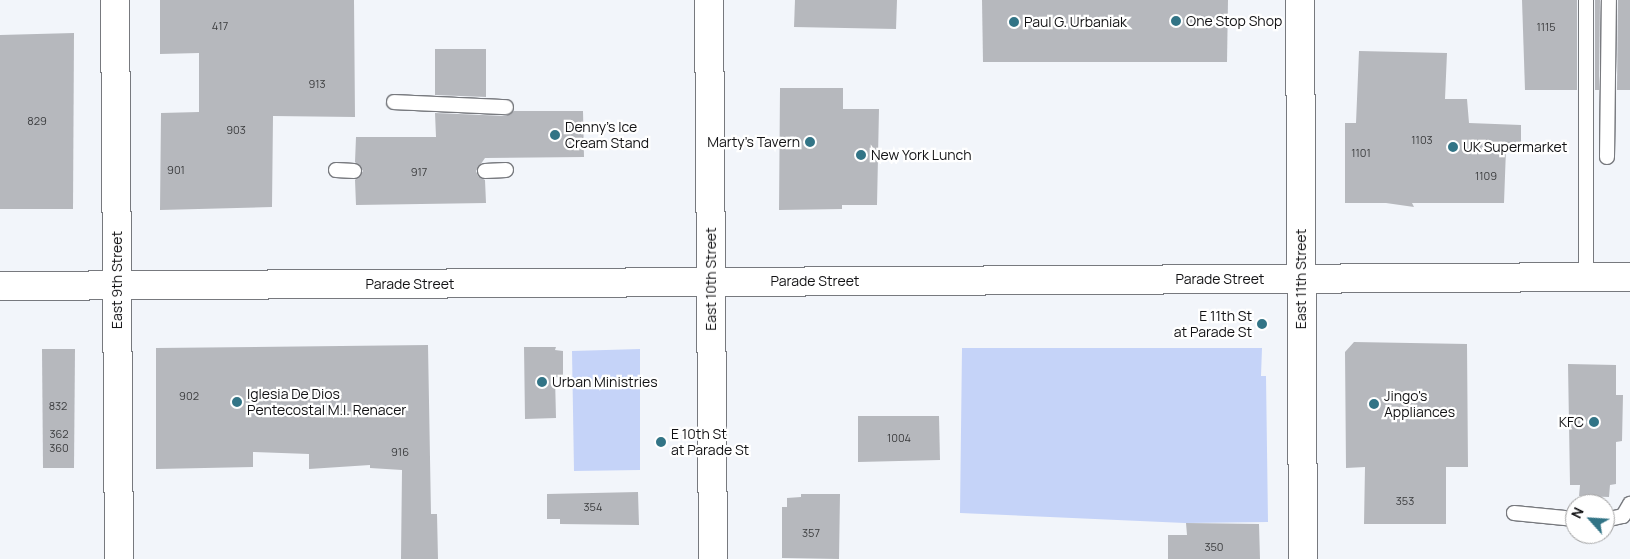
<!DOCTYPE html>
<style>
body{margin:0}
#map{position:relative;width:1630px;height:559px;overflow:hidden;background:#f2f5fa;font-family:Manrope,sans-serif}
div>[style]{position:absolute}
.green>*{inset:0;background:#c5d3f8}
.building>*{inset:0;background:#b6b8bd}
.roads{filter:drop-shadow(1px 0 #77797e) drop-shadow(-1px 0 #77797e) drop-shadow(0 1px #77797e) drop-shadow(0 -1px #77797e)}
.service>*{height:14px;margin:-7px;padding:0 7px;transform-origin:7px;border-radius:7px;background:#fff}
.minor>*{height:28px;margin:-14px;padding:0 14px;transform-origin:14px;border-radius:14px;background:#fff}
.tertiary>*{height:28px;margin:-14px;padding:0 14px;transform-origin:14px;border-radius:14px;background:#fff}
.secondary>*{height:28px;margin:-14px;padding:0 14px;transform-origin:14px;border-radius:14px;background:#fff}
.dots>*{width:14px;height:14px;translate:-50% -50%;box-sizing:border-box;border:2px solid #fff;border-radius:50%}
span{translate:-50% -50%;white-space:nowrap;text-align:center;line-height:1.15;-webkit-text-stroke:4.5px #fff;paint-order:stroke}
.number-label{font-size:11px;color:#3b3c3e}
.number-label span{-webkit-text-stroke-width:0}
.poi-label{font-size:14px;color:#121214}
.left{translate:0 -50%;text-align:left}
.right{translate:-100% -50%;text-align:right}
.street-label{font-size:14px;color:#121214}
.north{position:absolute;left:1565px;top:494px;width:50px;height:50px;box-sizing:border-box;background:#fff;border:1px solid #a0a0a1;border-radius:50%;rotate:296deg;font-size:14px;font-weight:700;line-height:20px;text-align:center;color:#121214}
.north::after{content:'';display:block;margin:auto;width:18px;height:22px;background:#327486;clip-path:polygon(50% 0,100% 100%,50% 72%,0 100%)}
</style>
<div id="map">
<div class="green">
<i style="clip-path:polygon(962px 348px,1262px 348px,1261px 376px,1266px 376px,1268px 522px,1185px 523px,960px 513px)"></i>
<i style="clip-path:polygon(640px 349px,640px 470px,574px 471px,572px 351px)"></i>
</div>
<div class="building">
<i style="clip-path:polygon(160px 0,354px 0,355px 117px,273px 116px,272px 207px,160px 210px,161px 113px,199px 112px,199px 53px,160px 54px)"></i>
<i style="clip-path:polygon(795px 0,897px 0,896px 29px,794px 27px)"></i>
<i style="clip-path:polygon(982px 0,1228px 0,1227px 62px,983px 62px)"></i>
<i style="clip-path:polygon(1522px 0,1577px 0,1577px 90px,1525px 90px)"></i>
<i style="clip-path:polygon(1595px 0,1600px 0,1599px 90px,1595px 90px)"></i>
<i style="clip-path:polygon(1618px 0,1630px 0,1630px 90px,1617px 90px)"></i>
<i style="clip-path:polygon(74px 33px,73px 209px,0 209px,0 35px)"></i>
<i style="clip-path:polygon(435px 49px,486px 49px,486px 97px,435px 95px)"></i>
<i style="clip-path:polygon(1359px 51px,1447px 53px,1445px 99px,1467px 99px,1469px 123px,1521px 125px,1521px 150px,1506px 149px,1504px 203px,1412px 203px,1414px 207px,1386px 203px,1345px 203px,1345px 123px,1356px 123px)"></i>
<i style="clip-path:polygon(780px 88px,843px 88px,843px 109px,879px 109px,877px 205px,842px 205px,842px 209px,779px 210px)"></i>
<i style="clip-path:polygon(514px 111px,583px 111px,584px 157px,485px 158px,476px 171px,478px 176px,485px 180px,486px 203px,356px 205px,355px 180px,363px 171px,355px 162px,356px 137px,436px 137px,435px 113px,506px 116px)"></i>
<i style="clip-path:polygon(1354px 342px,1467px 344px,1468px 467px,1446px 467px,1446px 524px,1364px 524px,1365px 467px,1346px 468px,1345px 352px)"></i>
<i style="clip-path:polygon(428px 345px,431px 514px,437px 514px,438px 559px,401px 559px,402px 470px,370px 468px,370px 465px,309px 469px,309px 454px,253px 452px,253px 467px,156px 469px,156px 348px)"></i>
<i style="clip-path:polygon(524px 347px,556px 347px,555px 350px,563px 351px,563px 378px,555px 377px,556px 418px,525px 419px)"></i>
<i style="clip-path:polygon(42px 349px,75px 349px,74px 468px,43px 468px)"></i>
<i style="clip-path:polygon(1568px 364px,1616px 365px,1616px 395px,1623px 395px,1622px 441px,1616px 442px,1616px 484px,1610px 485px,1609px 497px,1579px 496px,1580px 485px,1570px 485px)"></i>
<i style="clip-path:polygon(858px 416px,939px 416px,940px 460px,858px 462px)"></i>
<i style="clip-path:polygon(638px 492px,639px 525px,560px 524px,560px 519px,547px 519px,547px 494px)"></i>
<i style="clip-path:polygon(801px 494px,840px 494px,839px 559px,782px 558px,782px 507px,787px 507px,787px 498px,801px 497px)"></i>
<i style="clip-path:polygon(1186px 523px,1259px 524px,1260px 559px,1168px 559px,1168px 535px,1187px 535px)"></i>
</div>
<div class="roads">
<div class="service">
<i style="left:1586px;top:0;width:278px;rotate:90deg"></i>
<i style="left:394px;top:102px;width:112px;rotate:2.6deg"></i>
<i style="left:1607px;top:157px;width:157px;rotate:-89.3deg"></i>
<i style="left:336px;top:170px;width:18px;rotate:3deg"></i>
<i style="left:485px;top:171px;width:21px;rotate:-3deg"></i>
<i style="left:1514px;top:513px;width:61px;rotate:5.6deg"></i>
<i style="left:1605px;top:520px;width:18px;rotate:-13deg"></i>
<i style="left:1623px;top:516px;width:14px;rotate:-60deg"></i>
</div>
<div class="minor">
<i style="left:115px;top:0;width:559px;rotate:89.59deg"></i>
<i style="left:1300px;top:0;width:559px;rotate:89.69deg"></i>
</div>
<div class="tertiary">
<i style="left:709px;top:0;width:559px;rotate:89.59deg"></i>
</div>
<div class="secondary">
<i style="left:0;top:286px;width:1630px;rotate:-0.32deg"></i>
</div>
</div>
<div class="dots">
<i style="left:1176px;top:21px;background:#327486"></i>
<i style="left:1014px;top:22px;background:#327486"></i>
<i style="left:555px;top:135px;background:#327486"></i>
<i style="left:810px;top:142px;background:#327486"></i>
<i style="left:1453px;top:147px;background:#327486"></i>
<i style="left:861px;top:155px;background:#327486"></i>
<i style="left:1262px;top:324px;background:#327486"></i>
<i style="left:542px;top:382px;background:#327486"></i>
<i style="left:237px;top:402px;background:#327486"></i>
<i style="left:1374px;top:404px;background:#327486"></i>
<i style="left:1594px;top:422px;background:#327486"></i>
<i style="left:661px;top:442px;background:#327486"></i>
</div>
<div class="number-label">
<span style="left:220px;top:26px">417</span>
<span style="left:1546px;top:27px">1115</span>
<span style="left:317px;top:84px">913</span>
<span style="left:37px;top:121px">829</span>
<span style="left:236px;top:130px">903</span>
<span style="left:1422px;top:140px">1103</span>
<span style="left:1361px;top:153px">1101</span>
<span style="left:176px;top:170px">901</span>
<span style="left:419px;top:172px">917</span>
<span style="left:1486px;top:176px">1109</span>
<span style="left:189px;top:396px">902</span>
<span style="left:58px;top:406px">832</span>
<span style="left:59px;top:434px">362</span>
<span style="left:899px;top:438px">1004</span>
<span style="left:59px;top:448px">360</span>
<span style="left:400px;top:452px">916</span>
<span style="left:1405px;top:501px">353</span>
<span style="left:593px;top:507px">354</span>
<span style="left:811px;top:533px">357</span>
<span style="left:1214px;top:547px">350</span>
</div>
<div class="poi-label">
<span class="left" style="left:1186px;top:21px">One Stop Shop</span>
<span class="left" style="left:1024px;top:22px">Paul G. Urbaniak</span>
<span class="left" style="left:565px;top:135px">Denny's Ice<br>Cream Stand</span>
<span class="right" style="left:800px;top:142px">Marty's Tavern</span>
<span class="left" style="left:1463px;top:147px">UK Supermarket</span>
<span class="left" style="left:871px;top:155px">New York Lunch</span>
<span class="right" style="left:1252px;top:324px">E 11th St<br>at Parade St</span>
<span class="left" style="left:552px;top:382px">Urban Ministries</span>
<span class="left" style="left:247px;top:402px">Iglesia De Dios<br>Pentecostal M.I. Renacer</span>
<span class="left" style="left:1384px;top:404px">Jingo's<br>Appliances</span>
<span class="right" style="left:1584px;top:422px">KFC</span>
<span class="left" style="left:671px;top:442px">E 10th St<br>at Parade St</span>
</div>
<div class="street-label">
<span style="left:711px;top:279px;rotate:-90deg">East 10th Street</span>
<span style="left:1220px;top:279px">Parade Street</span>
<span style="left:1301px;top:279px;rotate:-90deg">East 11th Street</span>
<span style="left:117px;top:280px;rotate:-90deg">East 9th Street</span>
<span style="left:815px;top:281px">Parade Street</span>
<span style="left:410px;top:284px">Parade Street</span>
</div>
<div class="north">N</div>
</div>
